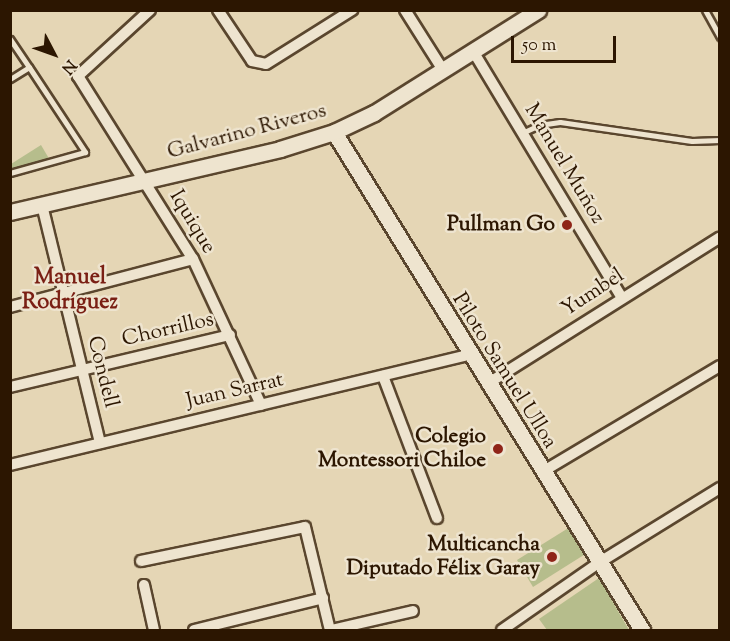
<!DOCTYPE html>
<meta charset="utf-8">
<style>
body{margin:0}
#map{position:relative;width:730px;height:641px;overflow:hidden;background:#e5d6b5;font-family:"Sorts Mill Goudy",serif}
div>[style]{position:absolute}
.green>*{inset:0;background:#b6bd8c}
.roads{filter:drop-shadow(2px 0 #5a462e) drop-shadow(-2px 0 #5a462e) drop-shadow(0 2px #5a462e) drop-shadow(0 -2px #5a462e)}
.lane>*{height:5px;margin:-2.5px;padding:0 2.5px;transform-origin:2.5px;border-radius:2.5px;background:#eee4cf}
.street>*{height:10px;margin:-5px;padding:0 5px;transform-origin:5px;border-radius:5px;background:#eee4cf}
.secondary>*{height:15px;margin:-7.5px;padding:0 7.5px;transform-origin:7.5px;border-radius:7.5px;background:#eee4cf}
.dots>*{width:16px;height:16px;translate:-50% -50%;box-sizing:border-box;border:3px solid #eee4cf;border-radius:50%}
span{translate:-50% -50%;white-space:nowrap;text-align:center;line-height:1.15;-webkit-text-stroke:5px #eee4cf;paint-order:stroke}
.street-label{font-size:21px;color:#2c1601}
.poi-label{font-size:21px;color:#2c1601;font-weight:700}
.right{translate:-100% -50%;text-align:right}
.neighbourhood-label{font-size:22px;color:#7a1f14;font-weight:700}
.frame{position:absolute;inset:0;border:12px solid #2c1601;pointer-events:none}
.north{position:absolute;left:24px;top:24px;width:60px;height:60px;-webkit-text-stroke:4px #eee4cf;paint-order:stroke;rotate:131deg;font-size:16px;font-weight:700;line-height:24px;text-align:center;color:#2c1601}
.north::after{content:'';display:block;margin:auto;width:21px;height:27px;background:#2c1601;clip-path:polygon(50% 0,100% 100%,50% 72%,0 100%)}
.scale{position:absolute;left:511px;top:36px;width:105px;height:27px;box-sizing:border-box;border:3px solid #2c1601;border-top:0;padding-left:8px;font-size:18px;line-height:21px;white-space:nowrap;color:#2c1601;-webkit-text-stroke:4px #eee4cf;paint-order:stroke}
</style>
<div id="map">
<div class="green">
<i style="clip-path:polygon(41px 145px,51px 162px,11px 173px,11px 164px)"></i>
<i style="clip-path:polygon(570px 527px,587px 553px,533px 587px,517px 560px)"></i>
<i style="clip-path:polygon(599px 578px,629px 630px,547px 630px,539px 619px)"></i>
</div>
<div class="roads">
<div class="lane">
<i style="left:705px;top:10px;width:31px;rotate:61deg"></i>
<i style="left:10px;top:39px;width:34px;rotate:56deg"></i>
<i style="left:10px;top:79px;width:22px;rotate:-32deg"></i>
<i style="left:29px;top:67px;width:102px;rotate:56.6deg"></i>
<i style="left:85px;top:152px;width:78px;rotate:164.4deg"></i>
<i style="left:522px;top:133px;width:19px;rotate:-25deg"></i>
<i style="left:539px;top:125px;width:21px;rotate:-8deg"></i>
<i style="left:560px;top:122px;width:133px;rotate:8.2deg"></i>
<i style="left:692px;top:141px;width:28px;rotate:-2deg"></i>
</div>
<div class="street">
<i style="left:150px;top:10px;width:98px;rotate:137.5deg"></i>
<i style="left:78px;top:76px;width:216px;rotate:57.9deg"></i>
<i style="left:193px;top:259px;width:161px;rotate:65deg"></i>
<i style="left:218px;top:10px;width:61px;rotate:56.3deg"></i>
<i style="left:252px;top:61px;width:14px;rotate:12deg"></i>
<i style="left:266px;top:64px;width:102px;rotate:-32.1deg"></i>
<i style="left:405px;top:10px;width:71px;rotate:57.7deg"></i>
<i style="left:473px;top:51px;width:288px;rotate:58.9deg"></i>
<i style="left:42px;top:205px;width:245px;rotate:76.3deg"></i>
<i style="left:10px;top:307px;width:189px;rotate:-14.7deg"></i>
<i style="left:383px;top:376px;width:152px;rotate:69.2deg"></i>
<i style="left:487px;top:384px;width:275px;rotate:-32.2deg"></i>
<i style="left:10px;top:387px;width:226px;rotate:-13.3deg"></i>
<i style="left:10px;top:465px;width:472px;rotate:-13.5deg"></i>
<i style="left:542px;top:472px;width:207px;rotate:-30.8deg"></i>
<i style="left:141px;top:561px;width:167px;rotate:-11.7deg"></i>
<i style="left:305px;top:527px;width:106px;rotate:76.4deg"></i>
<i style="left:144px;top:585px;width:46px;rotate:77.5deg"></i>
<i style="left:194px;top:630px;width:133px;rotate:-13.9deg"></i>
<i style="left:331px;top:630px;width:84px;rotate:-13deg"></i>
<i style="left:502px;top:630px;width:119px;rotate:-34.8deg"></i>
<i style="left:600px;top:562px;width:141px;rotate:-31.7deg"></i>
</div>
<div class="secondary">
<i style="left:334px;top:132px;width:586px;rotate:58.26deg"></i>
<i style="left:10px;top:212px;width:277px;rotate:-13.1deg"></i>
<i style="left:280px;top:149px;width:57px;rotate:-17.5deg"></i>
<i style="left:334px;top:132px;width:44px;rotate:-25.4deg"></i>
<i style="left:374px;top:113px;width:194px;rotate:-32.1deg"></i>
</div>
</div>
<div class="dots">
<i style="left:567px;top:225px;background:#8f2418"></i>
<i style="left:498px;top:449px;background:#8f2418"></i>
<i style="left:552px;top:557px;background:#8f2418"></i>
</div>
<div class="street-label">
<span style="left:247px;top:132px;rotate:-15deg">Galvarino Riveros</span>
<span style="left:564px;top:164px;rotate:59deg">Manuel Muñoz</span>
<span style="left:192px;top:222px;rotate:59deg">Iquique</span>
<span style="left:593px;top:293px;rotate:-33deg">Yumbel</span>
<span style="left:168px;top:330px;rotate:-13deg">Chorrillos</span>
<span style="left:504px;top:371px;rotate:58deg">Piloto Samuel Ulloa</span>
<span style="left:102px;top:372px;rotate:76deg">Condell</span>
<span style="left:235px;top:391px;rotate:-13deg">Juan Sarrat</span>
</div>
<div class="poi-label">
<span class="right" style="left:555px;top:225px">Pullman Go</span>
<span class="right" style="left:486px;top:449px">Colegio<br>Montessori Chiloe</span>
<span class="right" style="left:540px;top:557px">Multicancha<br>Diputado Félix Garay</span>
</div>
<div class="neighbourhood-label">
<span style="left:70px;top:291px">Manuel<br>Rodríguez</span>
</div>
<div class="frame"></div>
<div class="north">N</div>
<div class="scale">50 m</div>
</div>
